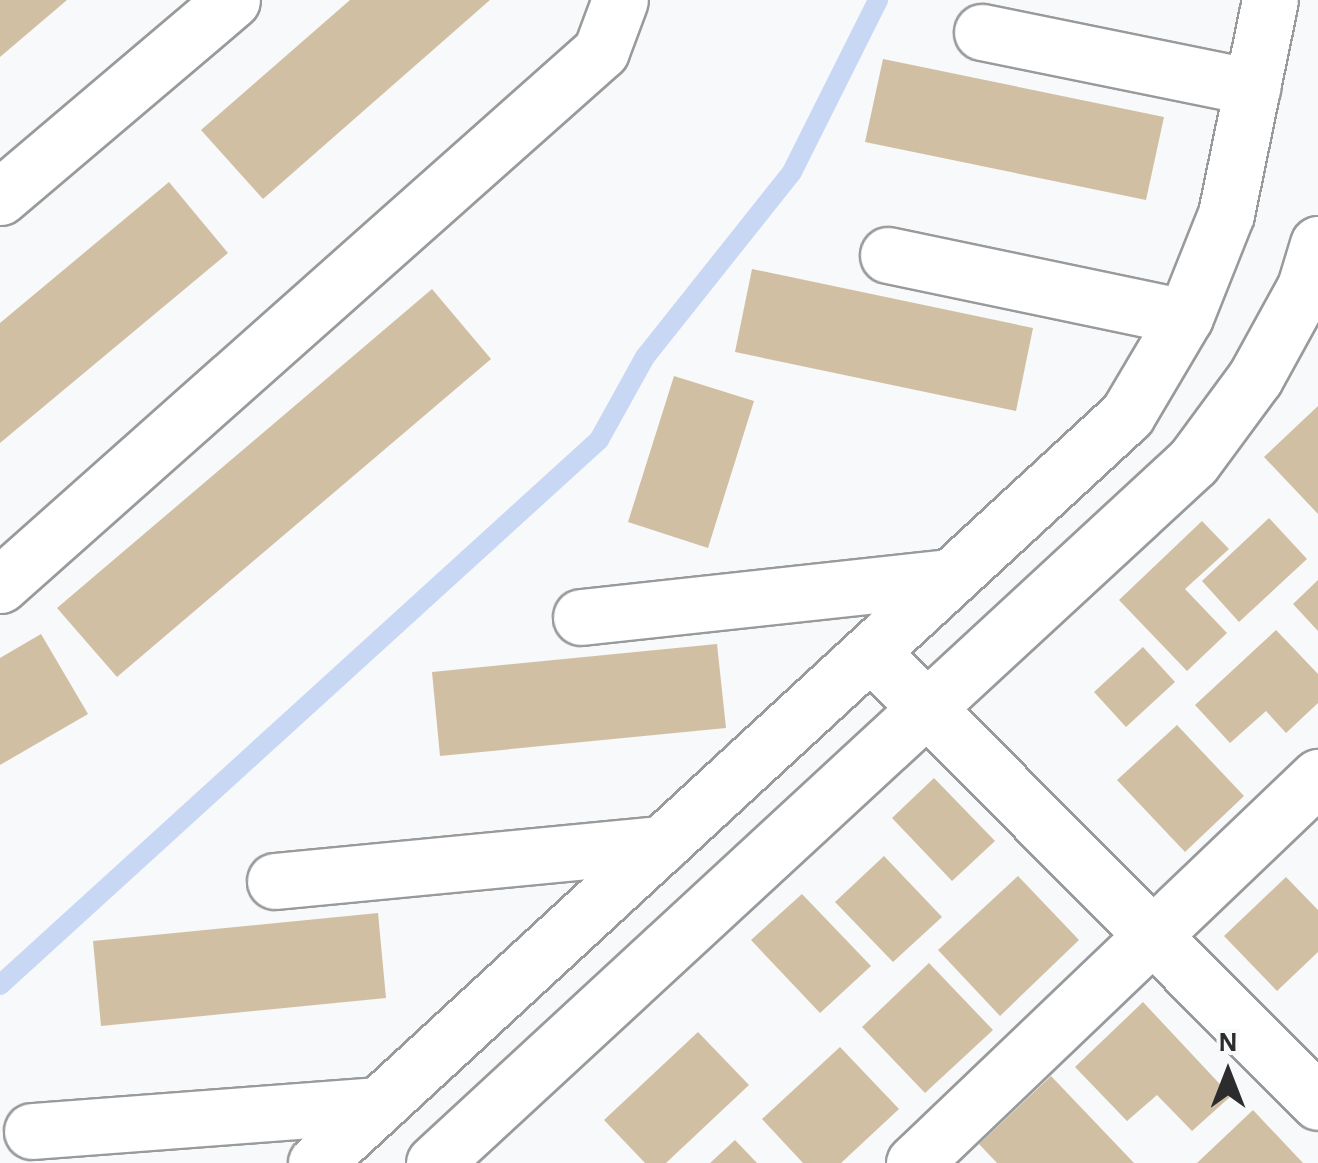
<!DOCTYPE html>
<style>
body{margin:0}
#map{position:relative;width:1318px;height:1163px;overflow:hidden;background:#f8f9fa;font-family:"Alegreya Sans",sans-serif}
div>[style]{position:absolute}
.stream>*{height:20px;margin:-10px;padding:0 10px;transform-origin:10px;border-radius:10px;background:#c8d8f4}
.building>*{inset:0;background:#d1bfa3}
.roads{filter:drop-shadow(2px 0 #999a9b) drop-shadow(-2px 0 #999a9b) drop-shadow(0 2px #999a9b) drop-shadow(0 -2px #999a9b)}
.minor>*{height:55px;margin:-27.5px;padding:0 27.5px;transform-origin:27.5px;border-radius:27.5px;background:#fff}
span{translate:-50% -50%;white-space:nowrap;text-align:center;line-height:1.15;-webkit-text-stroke:10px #f8f9fa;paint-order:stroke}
.north{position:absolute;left:1178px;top:1023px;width:100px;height:100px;-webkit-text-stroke:8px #f8f9fa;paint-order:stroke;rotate:0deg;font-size:28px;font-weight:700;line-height:40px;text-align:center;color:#2c2c2d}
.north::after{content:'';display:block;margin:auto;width:35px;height:45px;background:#2c2c2d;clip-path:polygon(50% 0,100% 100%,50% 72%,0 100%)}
</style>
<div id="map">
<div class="stream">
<i style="left:0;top:985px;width:810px;rotate:-42.3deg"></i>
<i style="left:599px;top:440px;width:95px;rotate:-61deg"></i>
<i style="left:645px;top:357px;width:236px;rotate:-51.5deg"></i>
<i style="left:792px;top:172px;width:192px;rotate:-63.4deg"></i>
</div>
<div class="building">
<i style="clip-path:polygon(0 0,67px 0,0 57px)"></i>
<i style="clip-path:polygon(350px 0,490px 0,263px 199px,201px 130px)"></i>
<i style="clip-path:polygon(883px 59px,1164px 117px,1146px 200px,865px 142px)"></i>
<i style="clip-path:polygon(169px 182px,228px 253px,0 443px,0 323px)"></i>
<i style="clip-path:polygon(752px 269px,1033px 328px,1016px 411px,735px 352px)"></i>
<i style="clip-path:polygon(432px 289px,491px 359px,117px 677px,57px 608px)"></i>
<i style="clip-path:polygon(674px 376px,754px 401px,708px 548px,628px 522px)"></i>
<i style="clip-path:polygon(1318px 406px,1318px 514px,1264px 457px)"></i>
<i style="clip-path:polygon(1269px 518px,1307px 559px,1239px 622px,1202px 581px)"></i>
<i style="clip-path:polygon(1202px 521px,1229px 549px,1185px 589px,1227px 633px,1187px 671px,1119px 600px)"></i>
<i style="clip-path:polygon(1318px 580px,1318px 631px,1293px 604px)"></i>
<i style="clip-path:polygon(1276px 630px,1318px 674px,1318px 703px,1286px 733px,1266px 711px,1230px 743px,1195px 705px)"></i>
<i style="clip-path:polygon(41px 634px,88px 714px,0 765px,0 658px)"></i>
<i style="clip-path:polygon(717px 644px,726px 728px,440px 756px,432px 672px)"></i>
<i style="clip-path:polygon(1143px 647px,1175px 682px,1126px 727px,1094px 692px)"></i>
<i style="clip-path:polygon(1177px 725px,1244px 796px,1185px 852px,1117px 780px)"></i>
<i style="clip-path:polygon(934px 778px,995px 841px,952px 881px,892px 818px)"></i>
<i style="clip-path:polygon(884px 856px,942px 917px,893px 962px,835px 902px)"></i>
<i style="clip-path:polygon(1018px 876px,1079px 940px,1000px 1016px,938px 950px)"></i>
<i style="clip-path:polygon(1286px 877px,1318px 910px,1318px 952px,1277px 991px,1224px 936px)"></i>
<i style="clip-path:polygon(802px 894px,871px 966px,820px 1013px,751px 940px)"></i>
<i style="clip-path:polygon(378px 913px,386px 998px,101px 1026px,93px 941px)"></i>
<i style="clip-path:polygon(929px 963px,993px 1030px,925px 1093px,862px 1027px)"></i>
<i style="clip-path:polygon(1143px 1002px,1231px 1096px,1192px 1131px,1157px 1095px,1127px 1121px,1075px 1067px)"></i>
<i style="clip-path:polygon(698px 1032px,749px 1085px,666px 1163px,645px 1163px,604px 1120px)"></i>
<i style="clip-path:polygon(840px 1047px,899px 1109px,841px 1163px,803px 1163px,762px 1119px)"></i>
<i style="clip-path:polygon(1051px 1076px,1134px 1163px,997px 1163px,979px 1144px)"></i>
<i style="clip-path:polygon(1253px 1110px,1303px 1163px,1197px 1163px)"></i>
<i style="clip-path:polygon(735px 1140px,757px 1163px,710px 1163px)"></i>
</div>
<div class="roads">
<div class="minor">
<i style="left:982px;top:32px;width:276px;rotate:11.5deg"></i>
<i style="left:0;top:197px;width:304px;rotate:-40.3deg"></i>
<i style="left:888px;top:255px;width:303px;rotate:11.8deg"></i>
<i style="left:0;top:585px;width:804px;rotate:-41.62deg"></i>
<i style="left:601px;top:51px;width:54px;rotate:-69.6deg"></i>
<i style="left:581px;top:617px;width:372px;rotate:-6.2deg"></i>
<i style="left:871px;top:652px;width:634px;rotate:45.19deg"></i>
<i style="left:275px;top:881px;width:389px;rotate:-5.5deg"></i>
<i style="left:32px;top:1131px;width:347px;rotate:-4.3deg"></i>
<i style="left:316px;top:1163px;width:1103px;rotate:-42.69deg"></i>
<i style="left:1127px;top:415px;width:114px;rotate:-59.4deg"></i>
<i style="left:1185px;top:317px;width:111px;rotate:-68.3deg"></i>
<i style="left:1226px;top:214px;width:218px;rotate:-78.4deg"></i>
<i style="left:434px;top:1163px;width:1033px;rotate:-42.73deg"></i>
<i style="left:1193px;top:462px;width:104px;rotate:-53.6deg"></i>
<i style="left:1255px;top:378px;width:104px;rotate:-61.2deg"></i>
<i style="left:1305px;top:287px;width:45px;rotate:-73.2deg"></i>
<i style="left:914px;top:1163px;width:559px;rotate:-43.69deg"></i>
</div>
</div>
<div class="north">N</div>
</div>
